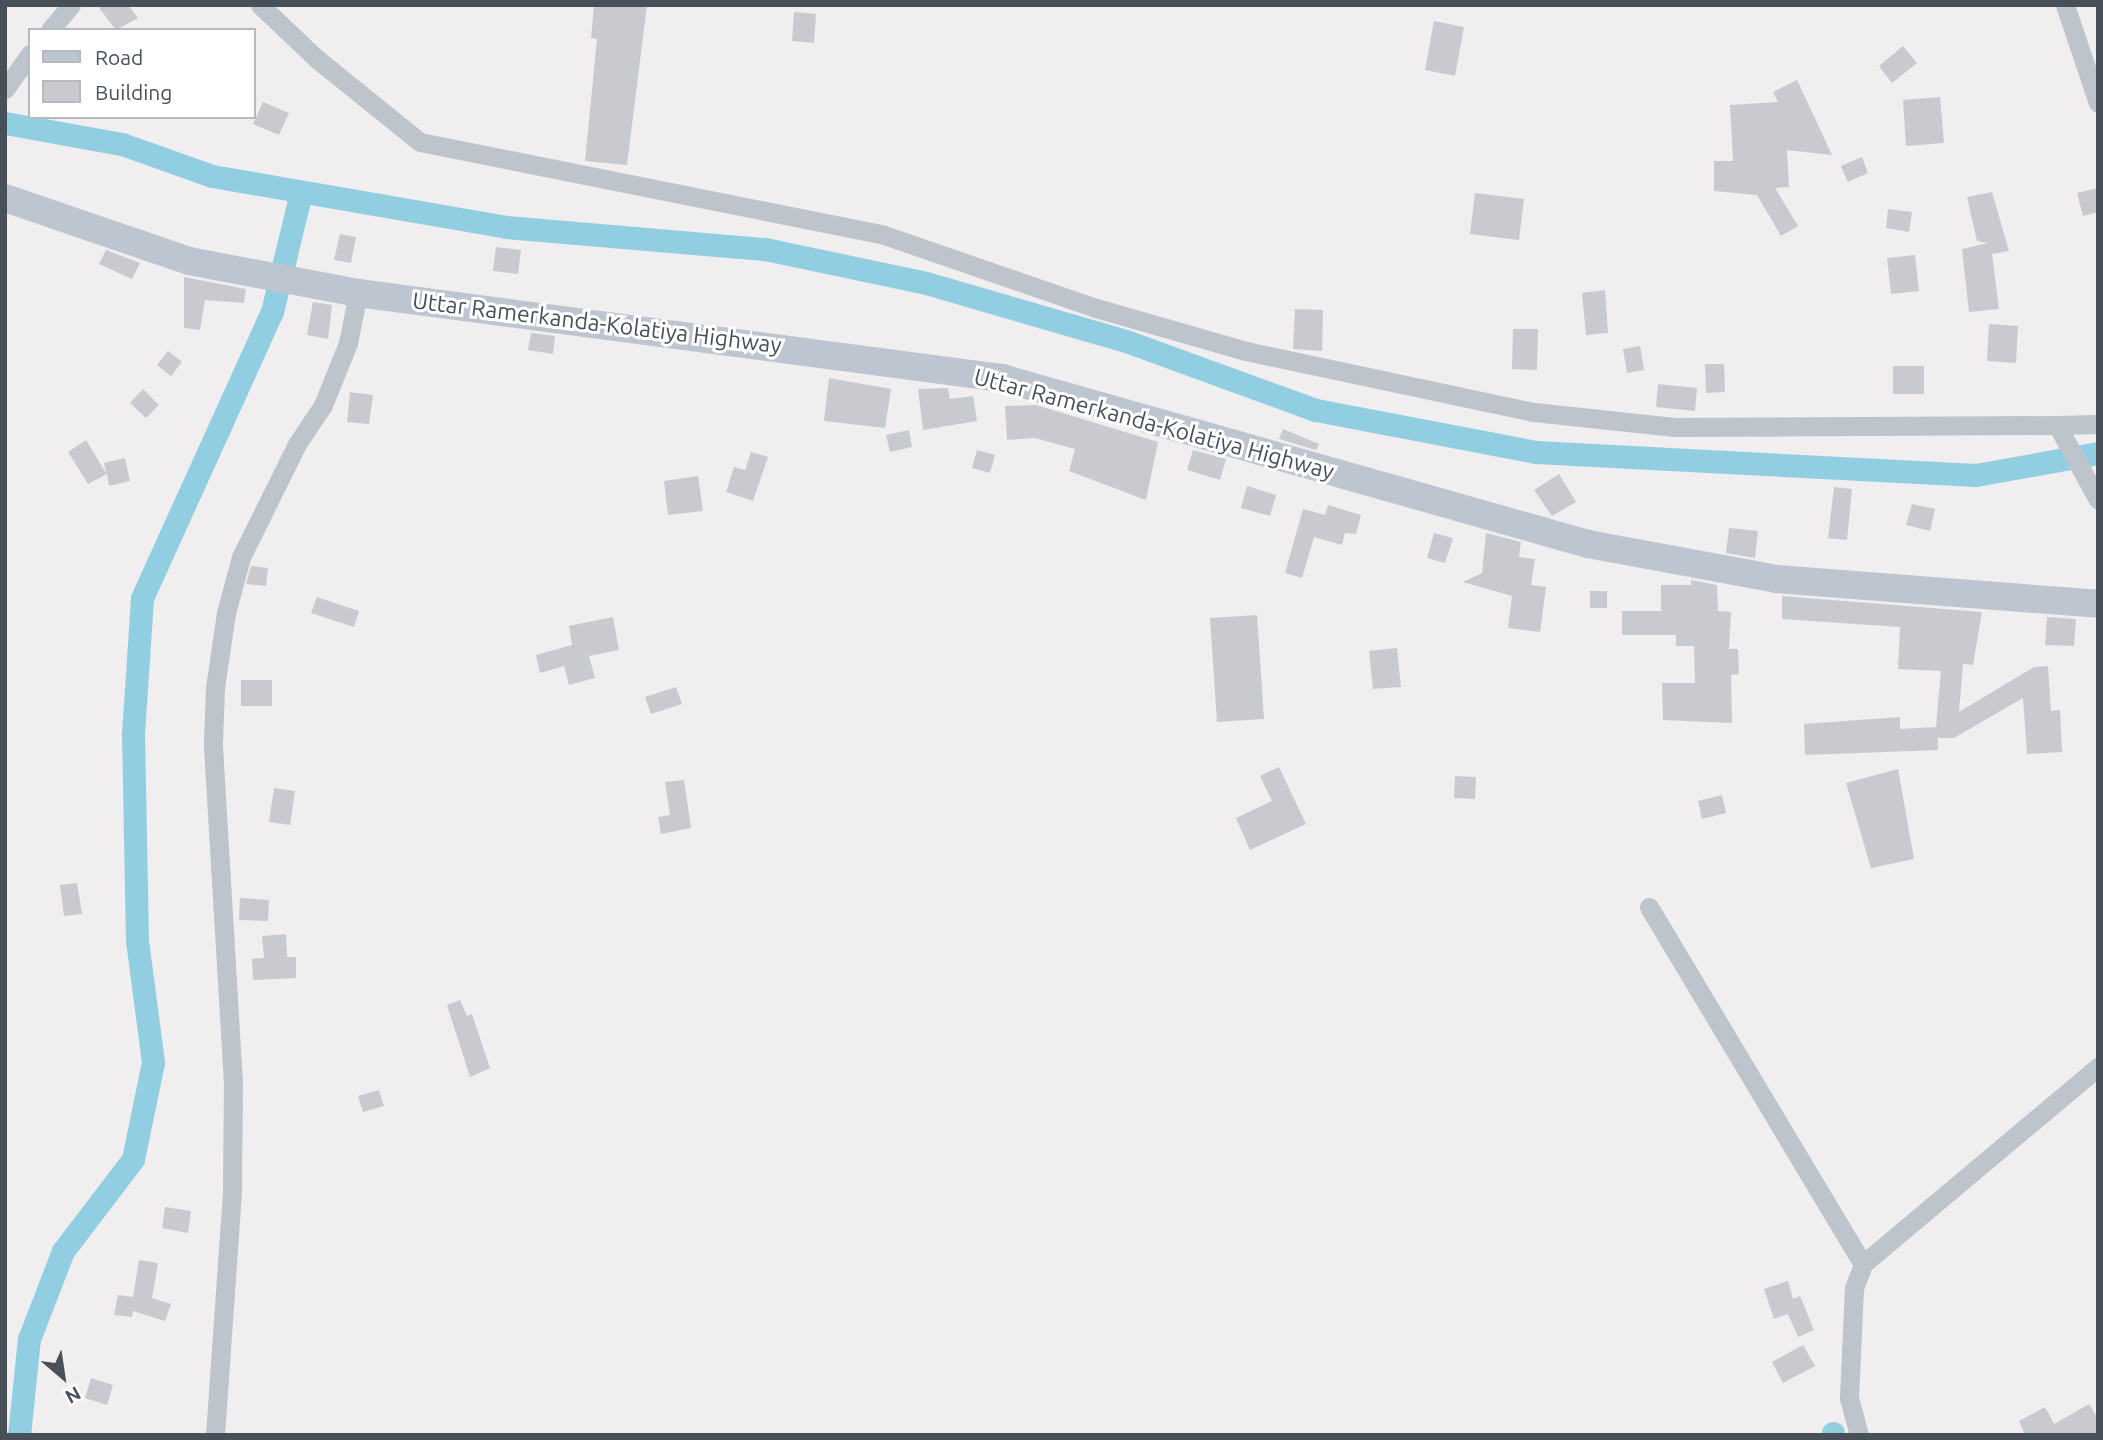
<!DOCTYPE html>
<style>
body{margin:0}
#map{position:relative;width:2103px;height:1440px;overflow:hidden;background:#f0eeee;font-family:Ubuntu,sans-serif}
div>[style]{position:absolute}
.canal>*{height:23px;margin:-11.5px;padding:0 11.5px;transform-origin:11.5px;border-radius:11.5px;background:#91cee2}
.building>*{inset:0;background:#c9cad0}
.street>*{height:19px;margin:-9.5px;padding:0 9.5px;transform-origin:9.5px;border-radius:9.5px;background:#bdc4cb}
.secondary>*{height:28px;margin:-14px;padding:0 14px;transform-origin:14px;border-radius:14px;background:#bdc5d0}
span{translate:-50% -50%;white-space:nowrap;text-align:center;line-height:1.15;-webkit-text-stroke:6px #fff;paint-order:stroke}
.street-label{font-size:23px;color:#485059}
.frame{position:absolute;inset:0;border:7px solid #485059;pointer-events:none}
.legend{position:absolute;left:28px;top:28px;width:228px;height:91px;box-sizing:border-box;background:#fff;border:2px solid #b6b9bd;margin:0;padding:9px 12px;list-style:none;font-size:21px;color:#485059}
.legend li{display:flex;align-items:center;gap:14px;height:35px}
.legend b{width:35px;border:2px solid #b6b9bd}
.north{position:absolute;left:28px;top:1342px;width:70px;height:70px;-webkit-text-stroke:5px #fff;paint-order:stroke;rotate:151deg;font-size:19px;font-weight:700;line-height:28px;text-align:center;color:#485059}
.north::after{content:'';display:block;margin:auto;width:24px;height:32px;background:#485059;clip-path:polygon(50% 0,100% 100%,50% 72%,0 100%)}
</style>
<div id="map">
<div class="canal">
<i style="left:5px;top:123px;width:119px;rotate:10.2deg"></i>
<i style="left:122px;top:144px;width:96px;rotate:19.6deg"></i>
<i style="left:212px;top:176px;width:298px;rotate:9.8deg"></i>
<i style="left:506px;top:227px;width:260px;rotate:4.9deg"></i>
<i style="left:765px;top:249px;width:165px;rotate:11.9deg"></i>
<i style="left:926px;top:283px;width:208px;rotate:16.2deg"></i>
<i style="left:1126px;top:341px;width:202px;rotate:20deg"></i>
<i style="left:1316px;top:410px;width:224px;rotate:10.8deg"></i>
<i style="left:1536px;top:452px;width:441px;rotate:3deg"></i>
<i style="left:1976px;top:475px;width:124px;rotate:-10.2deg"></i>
<i style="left:1833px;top:1433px;width:2px;rotate:90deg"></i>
<i style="left:19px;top:1435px;width:97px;rotate:-84.1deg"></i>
<i style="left:29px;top:1339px;width:94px;rotate:-68.9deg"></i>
<i style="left:63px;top:1251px;width:116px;rotate:-52.7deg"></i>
<i style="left:133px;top:1159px;width:99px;rotate:-78.3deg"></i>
<i style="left:153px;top:1062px;width:122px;rotate:-97.5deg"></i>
<i style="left:137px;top:941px;width:207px;rotate:-91.1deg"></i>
<i style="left:133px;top:734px;width:136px;rotate:-86.2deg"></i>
<i style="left:142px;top:598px;width:314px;rotate:-65.6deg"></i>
<i style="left:272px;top:312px;width:123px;rotate:-76.4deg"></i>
</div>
<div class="building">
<i style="clip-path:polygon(97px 5px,128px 5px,138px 18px,116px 30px)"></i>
<i style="clip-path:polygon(594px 5px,647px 5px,627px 165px,585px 161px,597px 39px,591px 38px)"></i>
<i style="clip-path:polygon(794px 12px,816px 14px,814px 43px,792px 41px)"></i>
<i style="clip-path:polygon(1434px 21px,1464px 27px,1455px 76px,1425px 70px)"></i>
<i style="clip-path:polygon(1903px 46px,1917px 63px,1892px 83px,1879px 66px)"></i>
<i style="clip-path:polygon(1797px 80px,1832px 155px,1787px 150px,1789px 187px,1775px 188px,1798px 226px,1781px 236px,1757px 195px,1714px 191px,1714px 161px,1733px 161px,1730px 105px,1778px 102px,1773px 92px)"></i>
<i style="clip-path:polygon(1940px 97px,1944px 143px,1906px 146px,1903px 100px)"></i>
<i style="clip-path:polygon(263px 102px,289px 113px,279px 135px,253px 124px)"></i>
<i style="clip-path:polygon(1862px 157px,1868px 173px,1848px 182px,1841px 166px)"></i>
<i style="clip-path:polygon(2098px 188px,2098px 212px,2083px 216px,2077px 193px)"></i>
<i style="clip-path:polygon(1992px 192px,2009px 251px,1992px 254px,1999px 309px,1969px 312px,1962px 249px,1988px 243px,1977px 241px,1967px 197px)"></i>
<i style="clip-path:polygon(1475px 193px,1524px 199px,1519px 240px,1470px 234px)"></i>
<i style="clip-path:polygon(1888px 209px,1912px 212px,1909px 232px,1886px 228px)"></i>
<i style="clip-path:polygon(340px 234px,356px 237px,351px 263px,334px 260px)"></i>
<i style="clip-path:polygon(496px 247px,521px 250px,518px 274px,493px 271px)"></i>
<i style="clip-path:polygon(106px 250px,140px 263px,132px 279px,99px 264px)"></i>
<i style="clip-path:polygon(1915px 255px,1919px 291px,1891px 294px,1887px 258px)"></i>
<i style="clip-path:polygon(184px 277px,246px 289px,244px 303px,205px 300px,200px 330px,184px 328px)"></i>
<i style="clip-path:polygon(1605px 290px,1608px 333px,1586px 335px,1582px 293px)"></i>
<i style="clip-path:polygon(313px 302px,332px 305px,328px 339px,307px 335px)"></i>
<i style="clip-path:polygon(1295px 309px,1323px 310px,1322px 351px,1293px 349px)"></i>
<i style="clip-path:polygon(1989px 324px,2018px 326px,2016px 363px,1987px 361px)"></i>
<i style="clip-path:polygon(1513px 329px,1538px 329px,1537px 370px,1512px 369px)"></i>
<i style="clip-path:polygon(531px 333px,555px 336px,553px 354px,528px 350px)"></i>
<i style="clip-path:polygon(1640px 346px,1644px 370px,1627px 373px,1623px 349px)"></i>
<i style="clip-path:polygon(168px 351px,182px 362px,171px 376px,157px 365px)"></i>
<i style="clip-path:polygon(1705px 364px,1724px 364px,1725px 392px,1706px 393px)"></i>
<i style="clip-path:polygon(1893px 366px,1924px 366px,1924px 394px,1893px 394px)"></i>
<i style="clip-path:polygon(829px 378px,891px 389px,885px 428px,824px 421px)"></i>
<i style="clip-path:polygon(1658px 384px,1697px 388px,1695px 411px,1656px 407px)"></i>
<i style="clip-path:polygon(948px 388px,950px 399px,973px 396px,977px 421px,923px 430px,918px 389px)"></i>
<i style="clip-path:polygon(143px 389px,159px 405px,146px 418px,130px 403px)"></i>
<i style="clip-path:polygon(350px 392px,373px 395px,369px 424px,347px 422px)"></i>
<i style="clip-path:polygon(1036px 405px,1158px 442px,1146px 500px,1069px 471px,1075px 449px,1035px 438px,1007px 440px,1005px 406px)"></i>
<i style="clip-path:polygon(1283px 429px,1319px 444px,1316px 450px,1279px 439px)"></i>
<i style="clip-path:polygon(909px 430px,912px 447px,890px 452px,886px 435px)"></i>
<i style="clip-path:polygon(86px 440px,106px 473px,104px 463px,125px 458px,130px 481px,109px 486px,107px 474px,88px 484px,68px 452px)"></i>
<i style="clip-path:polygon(977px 450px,995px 455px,990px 473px,972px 468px)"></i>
<i style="clip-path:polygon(1193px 450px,1226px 459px,1220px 480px,1187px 470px)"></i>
<i style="clip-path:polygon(751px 452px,768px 457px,753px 501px,726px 492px,734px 467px,745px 470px)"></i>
<i style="clip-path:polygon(1559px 474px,1576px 502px,1552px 516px,1534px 490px)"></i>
<i style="clip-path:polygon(698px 476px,703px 511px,668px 515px,664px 481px)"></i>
<i style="clip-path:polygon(1247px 486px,1276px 495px,1270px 516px,1241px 508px)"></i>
<i style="clip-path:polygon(1834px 487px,1852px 489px,1847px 540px,1828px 538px)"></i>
<i style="clip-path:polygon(1912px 504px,1935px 509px,1930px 531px,1906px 525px)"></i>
<i style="clip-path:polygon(1328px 505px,1361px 515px,1356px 534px,1345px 533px,1342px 545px,1314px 537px,1302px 578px,1285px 573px,1303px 509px,1325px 515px)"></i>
<i style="clip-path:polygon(1729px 528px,1758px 531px,1755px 558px,1726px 553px)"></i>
<i style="clip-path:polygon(1434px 533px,1453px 538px,1445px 563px,1427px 558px)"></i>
<i style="clip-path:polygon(1486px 533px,1521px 542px,1519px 557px,1535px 559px,1531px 585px,1546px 587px,1540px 632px,1508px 628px,1512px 596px,1463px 582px,1482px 573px)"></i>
<i style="clip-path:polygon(251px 566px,268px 568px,266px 586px,246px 584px)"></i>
<i style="clip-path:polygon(1691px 580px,1717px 585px,1718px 611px,1731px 612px,1729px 649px,1738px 649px,1739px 674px,1731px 675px,1732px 723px,1663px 720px,1662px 683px,1695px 683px,1694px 646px,1676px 646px,1676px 635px,1622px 635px,1622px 611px,1661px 611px,1661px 585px,1691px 585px)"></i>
<i style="clip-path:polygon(1590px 591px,1607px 591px,1607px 608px,1590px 608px)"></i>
<i style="clip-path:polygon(1782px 596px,1982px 612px,1973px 665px,1963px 664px,1959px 712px,2034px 667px,2048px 666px,2051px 711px,2060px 710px,2062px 752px,2027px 754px,2023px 698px,1954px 738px,1938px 738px,1938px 750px,1805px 755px,1804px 724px,1900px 717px,1900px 729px,1936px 727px,1941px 671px,1898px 669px,1900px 627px,1782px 619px)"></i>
<i style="clip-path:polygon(317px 597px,359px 611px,354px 627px,311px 613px)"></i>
<i style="clip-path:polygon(1257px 615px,1264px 719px,1217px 722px,1210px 618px)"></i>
<i style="clip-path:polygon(613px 617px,619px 650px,589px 656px,595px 678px,569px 685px,564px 666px,540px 673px,536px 655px,572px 645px,569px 626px)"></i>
<i style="clip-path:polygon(2047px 617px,2076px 619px,2074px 646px,2045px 645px)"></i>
<i style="clip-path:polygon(1397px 648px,1401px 687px,1373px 689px,1369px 651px)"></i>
<i style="clip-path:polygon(241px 680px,272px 680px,272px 706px,241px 706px)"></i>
<i style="clip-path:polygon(676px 687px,682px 704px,651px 714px,645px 697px)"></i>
<i style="clip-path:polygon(1279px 767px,1306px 824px,1250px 850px,1236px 818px,1272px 801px,1260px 776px)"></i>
<i style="clip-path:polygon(1898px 769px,1914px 859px,1871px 868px,1846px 783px)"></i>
<i style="clip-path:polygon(1455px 776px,1476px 777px,1475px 799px,1454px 798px)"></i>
<i style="clip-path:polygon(684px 780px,691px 828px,661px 834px,658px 817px,670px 815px,665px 782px)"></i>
<i style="clip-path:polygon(274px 788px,295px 791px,290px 825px,269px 822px)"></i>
<i style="clip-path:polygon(1722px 795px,1726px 813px,1702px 819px,1698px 801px)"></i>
<i style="clip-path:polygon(77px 883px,82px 914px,64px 916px,60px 885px)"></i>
<i style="clip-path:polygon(240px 898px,269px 900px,268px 921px,239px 920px)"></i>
<i style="clip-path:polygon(286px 934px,287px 957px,296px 957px,296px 978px,253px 980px,252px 959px,264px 958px,262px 936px)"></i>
<i style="clip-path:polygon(460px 1000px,467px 1016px,472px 1014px,490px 1068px,470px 1077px,447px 1005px)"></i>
<i style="clip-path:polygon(379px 1090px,384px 1106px,363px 1112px,358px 1096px)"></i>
<i style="clip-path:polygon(165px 1207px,191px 1211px,188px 1233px,162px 1228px)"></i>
<i style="clip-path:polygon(139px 1260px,158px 1263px,152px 1298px,171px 1304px,165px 1321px,133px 1311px,132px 1317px,114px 1315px,118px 1295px,133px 1297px)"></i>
<i style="clip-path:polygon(1788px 1281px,1793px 1299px,1800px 1296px,1814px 1330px,1798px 1337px,1788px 1314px,1774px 1319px,1764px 1289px)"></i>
<i style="clip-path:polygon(1803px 1345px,1815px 1366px,1783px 1383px,1772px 1362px)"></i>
<i style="clip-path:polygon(91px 1378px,113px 1385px,107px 1405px,85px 1398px)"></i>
<i style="clip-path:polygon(2089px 1404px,2098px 1419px,2098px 1435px,2025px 1435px,2019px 1421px,2045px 1407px,2054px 1424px)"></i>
</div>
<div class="street">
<i style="left:260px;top:5px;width:79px;rotate:43.5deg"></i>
<i style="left:317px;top:59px;width:132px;rotate:38.9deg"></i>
<i style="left:420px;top:142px;width:473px;rotate:11.3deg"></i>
<i style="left:884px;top:235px;width:224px;rotate:19deg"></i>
<i style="left:1096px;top:308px;width:156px;rotate:16deg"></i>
<i style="left:1246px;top:351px;width:294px;rotate:12deg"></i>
<i style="left:1534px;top:412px;width:141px;rotate:6.1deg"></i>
<i style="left:1674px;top:427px;width:383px;rotate:-0.3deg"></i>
<i style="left:2057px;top:425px;width:85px;rotate:61.3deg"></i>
<i style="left:2065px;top:5px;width:103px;rotate:71.4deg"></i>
<i style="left:50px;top:30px;width:33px;rotate:-50deg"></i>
<i style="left:5px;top:89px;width:43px;rotate:-54.5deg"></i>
<i style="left:2057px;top:425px;width:41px;rotate:-1.4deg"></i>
<i style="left:1649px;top:907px;width:416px;rotate:59.1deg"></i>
<i style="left:215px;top:1435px;width:246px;rotate:-86deg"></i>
<i style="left:232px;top:1190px;width:107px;rotate:-89.5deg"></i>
<i style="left:233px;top:1083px;width:342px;rotate:-93.4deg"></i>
<i style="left:213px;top:742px;width:54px;rotate:-87.9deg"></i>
<i style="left:215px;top:688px;width:76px;rotate:-81.7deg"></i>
<i style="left:226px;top:613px;width:58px;rotate:-75deg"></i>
<i style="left:241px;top:557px;width:126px;rotate:-63.6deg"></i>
<i style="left:297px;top:444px;width:47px;rotate:-56.3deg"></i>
<i style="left:323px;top:405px;width:67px;rotate:-68deg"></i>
<i style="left:348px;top:343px;width:51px;rotate:-78.7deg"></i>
<i style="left:1859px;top:1435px;width:38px;rotate:-105deg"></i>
<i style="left:1849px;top:1398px;width:110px;rotate:-87.4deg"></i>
<i style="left:1854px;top:1288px;width:26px;rotate:-69deg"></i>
<i style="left:1863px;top:1264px;width:307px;rotate:-40deg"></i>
</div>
<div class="secondary">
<i style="left:5px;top:198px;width:194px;rotate:18.9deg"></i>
<i style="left:189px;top:261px;width:172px;rotate:10.7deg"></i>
<i style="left:358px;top:293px;width:650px;rotate:7.52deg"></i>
<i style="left:1002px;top:378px;width:609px;rotate:15.82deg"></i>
<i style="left:1588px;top:544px;width:191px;rotate:10.5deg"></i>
<i style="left:1776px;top:579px;width:323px;rotate:4.4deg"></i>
</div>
<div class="street-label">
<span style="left:597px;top:323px;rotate:7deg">Uttar Ramerkanda-Kolatiya Highway</span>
<span style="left:1154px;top:424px;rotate:15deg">Uttar Ramerkanda-Kolatiya Highway</span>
</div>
<div class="frame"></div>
<ul class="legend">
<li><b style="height:9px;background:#bdc5d0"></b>Road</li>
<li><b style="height:19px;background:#c9cad0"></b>Building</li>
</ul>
<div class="north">N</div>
</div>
